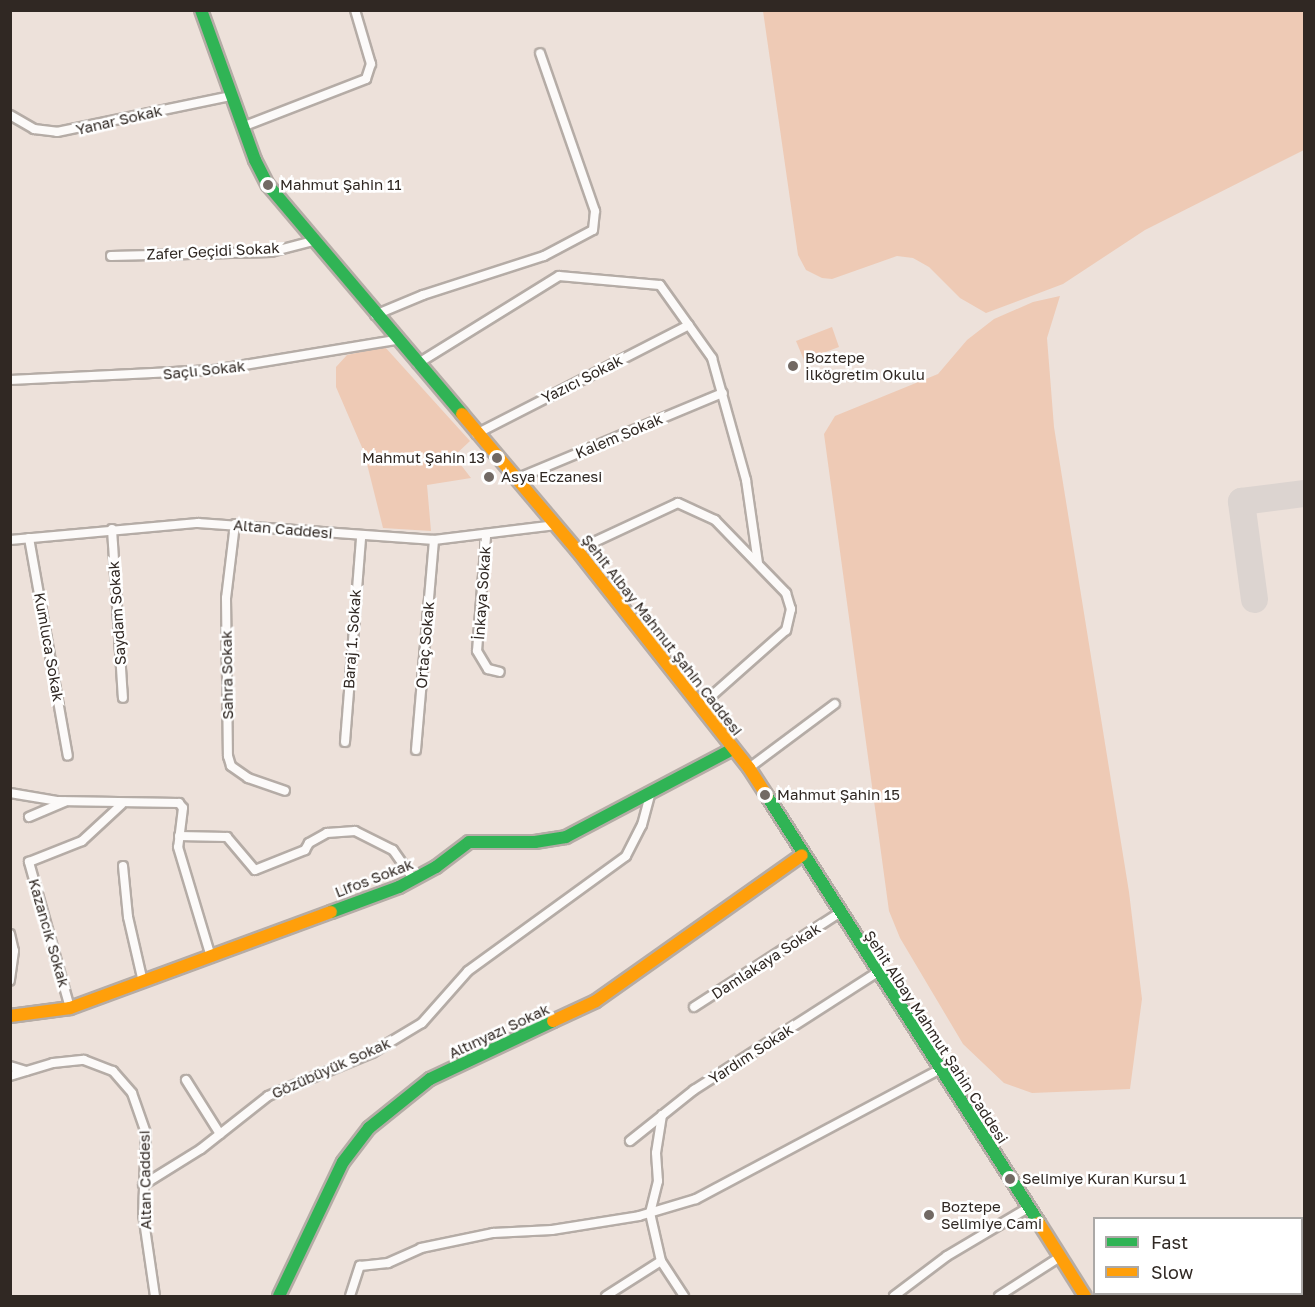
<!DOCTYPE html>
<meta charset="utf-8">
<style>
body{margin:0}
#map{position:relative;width:1315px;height:1307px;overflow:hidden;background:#ede1da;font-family:"Golos Text",sans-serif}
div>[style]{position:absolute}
.green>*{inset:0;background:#eecab5}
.taxiway>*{height:27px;margin:-13.5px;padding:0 13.5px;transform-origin:13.5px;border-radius:13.5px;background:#dcd4d0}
.roads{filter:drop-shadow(2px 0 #b5aca6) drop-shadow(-2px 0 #b5aca6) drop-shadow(0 2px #b5aca6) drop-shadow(0 -2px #b5aca6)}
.street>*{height:8px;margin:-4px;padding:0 4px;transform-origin:4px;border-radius:4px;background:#fcfaf9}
.fast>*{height:12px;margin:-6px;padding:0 6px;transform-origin:6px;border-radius:6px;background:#30b455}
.slow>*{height:12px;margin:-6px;padding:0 6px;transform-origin:6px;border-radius:6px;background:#ff9f0a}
.dots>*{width:16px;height:16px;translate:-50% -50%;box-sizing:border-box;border:3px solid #fff;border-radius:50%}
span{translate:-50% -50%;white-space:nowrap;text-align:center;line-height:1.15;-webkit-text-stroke:5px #fff;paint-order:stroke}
.street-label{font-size:15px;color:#302823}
.poi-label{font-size:15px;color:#302823}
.left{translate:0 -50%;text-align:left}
.right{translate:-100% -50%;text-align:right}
.frame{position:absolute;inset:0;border:12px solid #302823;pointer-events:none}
.legend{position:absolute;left:1093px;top:1217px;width:210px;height:78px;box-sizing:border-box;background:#fff;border:2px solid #aca9a7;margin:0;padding:8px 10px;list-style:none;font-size:18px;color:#302823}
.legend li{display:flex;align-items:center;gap:12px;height:30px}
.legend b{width:30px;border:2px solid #aca9a7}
</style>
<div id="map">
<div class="green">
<i style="clip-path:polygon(763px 11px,1304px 11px,1304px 150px,1145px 230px,1063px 284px,986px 313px,960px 298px,929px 267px,913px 258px,897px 256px,832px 279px,822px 278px,806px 270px,798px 255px)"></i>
<i style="clip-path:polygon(1060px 296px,1047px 338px,1054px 427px,1129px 892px,1142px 999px,1130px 1089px,1032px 1093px,1004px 1083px,963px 1044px,900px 938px,889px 911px,824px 434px,835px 416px,938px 374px,967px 340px,994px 319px,1033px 302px)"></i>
<i style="clip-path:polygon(832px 327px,839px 347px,804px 360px,796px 341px)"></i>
<i style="clip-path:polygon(385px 347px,470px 441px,454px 456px,471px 478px,427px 485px,431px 531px,383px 528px,364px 452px,336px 387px,336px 367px,347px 355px)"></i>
</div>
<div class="taxiway">
<i style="left:1254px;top:599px;width:99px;rotate:-97.6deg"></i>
<i style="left:1241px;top:501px;width:64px;rotate:-7.2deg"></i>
</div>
<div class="roads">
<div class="street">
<i style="left:10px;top:115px;width:28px;rotate:30deg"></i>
<i style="left:34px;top:129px;width:23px;rotate:7deg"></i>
<i style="left:57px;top:132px;width:178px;rotate:-11.7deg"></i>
<i style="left:242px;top:127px;width:133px;rotate:-21.2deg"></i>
<i style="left:366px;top:79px;width:16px;rotate:-72deg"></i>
<i style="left:371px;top:64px;width:56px;rotate:-106.5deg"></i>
<i style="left:111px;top:256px;width:160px;rotate:-1.4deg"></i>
<i style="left:271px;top:252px;width:43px;rotate:-14.7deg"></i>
<i style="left:375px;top:315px;width:52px;rotate:-22.6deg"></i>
<i style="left:423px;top:295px;width:127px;rotate:-17.9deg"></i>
<i style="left:544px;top:256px;width:55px;rotate:-28deg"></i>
<i style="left:593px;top:230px;width:19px;rotate:-84deg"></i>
<i style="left:595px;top:211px;width:167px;rotate:-109.2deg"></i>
<i style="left:417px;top:364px;width:167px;rotate:-31.8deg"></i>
<i style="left:559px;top:276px;width:101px;rotate:5.1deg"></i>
<i style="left:660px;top:285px;width:90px;rotate:54.5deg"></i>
<i style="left:712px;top:358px;width:127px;rotate:74.4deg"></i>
<i style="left:746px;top:480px;width:84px;rotate:81.8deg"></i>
<i style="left:10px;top:380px;width:204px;rotate:-2.8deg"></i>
<i style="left:214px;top:370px;width:184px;rotate:-9.4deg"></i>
<i style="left:476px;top:434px;width:239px;rotate:-27.1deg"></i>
<i style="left:516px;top:479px;width:224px;rotate:-22.6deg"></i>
<i style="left:235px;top:524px;width:75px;rotate:96.9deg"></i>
<i style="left:226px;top:598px;width:158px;rotate:89.3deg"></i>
<i style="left:228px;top:756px;width:10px;rotate:73deg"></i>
<i style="left:231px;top:766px;width:21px;rotate:35deg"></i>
<i style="left:248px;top:778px;width:39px;rotate:19deg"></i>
<i style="left:112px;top:529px;width:169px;rotate:86.3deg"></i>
<i style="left:486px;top:537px;width:114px;rotate:94.5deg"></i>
<i style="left:477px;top:651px;width:21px;rotate:59deg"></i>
<i style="left:488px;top:669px;width:12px;rotate:14deg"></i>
<i style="left:29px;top:538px;width:221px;rotate:79.9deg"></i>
<i style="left:10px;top:540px;width:189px;rotate:-5.2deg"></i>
<i style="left:198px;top:523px;width:237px;rotate:4.1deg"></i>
<i style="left:434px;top:540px;width:123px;rotate:-7deg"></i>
<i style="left:577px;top:550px;width:111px;rotate:-25deg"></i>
<i style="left:678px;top:503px;width:41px;rotate:24.7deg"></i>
<i style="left:715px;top:520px;width:102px;rotate:45.8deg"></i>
<i style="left:786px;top:593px;width:17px;rotate:73deg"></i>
<i style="left:791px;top:609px;width:22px;rotate:103deg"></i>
<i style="left:786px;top:630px;width:115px;rotate:138.5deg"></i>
<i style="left:345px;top:742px;width:206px;rotate:-85.5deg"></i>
<i style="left:416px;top:750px;width:211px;rotate:-85.1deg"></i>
<i style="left:749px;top:768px;width:107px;rotate:-36.7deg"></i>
<i style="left:10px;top:793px;width:49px;rotate:9.5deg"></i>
<i style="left:58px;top:801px;width:121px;rotate:0.9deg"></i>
<i style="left:179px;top:803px;width:6px;rotate:51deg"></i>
<i style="left:183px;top:808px;width:39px;rotate:97deg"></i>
<i style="left:178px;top:847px;width:115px;rotate:73.3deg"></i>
<i style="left:29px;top:817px;width:39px;rotate:-23deg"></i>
<i style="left:179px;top:836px;width:48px;rotate:1.2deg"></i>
<i style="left:227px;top:837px;width:43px;rotate:49.7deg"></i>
<i style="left:255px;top:870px;width:54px;rotate:-21.8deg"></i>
<i style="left:305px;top:850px;width:8px;rotate:-60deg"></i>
<i style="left:309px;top:843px;width:21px;rotate:-29deg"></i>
<i style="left:327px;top:833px;width:28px;rotate:-4deg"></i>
<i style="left:355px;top:831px;width:42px;rotate:26.6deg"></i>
<i style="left:393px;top:850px;width:37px;rotate:55deg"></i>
<i style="left:123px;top:866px;width:51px;rotate:84.4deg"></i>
<i style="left:128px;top:917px;width:67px;rotate:77deg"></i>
<i style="left:10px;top:934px;width:17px;rotate:77deg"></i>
<i style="left:14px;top:951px;width:30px;rotate:98deg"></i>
<i style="left:694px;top:1007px;width:171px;rotate:-32.9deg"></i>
<i style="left:70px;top:1008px;width:152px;rotate:-105.7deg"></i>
<i style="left:29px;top:862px;width:57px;rotate:-21.6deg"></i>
<i style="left:82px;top:841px;width:54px;rotate:-42.8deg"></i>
<i style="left:10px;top:1066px;width:17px;rotate:17deg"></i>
<i style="left:10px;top:1076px;width:45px;rotate:-16.8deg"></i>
<i style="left:53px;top:1063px;width:31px;rotate:-6deg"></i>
<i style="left:84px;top:1060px;width:31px;rotate:21deg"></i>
<i style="left:113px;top:1071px;width:29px;rotate:49deg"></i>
<i style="left:132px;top:1093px;width:42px;rotate:70.7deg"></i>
<i style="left:146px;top:1133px;width:81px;rotate:92.1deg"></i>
<i style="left:143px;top:1214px;width:83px;rotate:81.7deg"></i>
<i style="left:186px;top:1080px;width:64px;rotate:57.8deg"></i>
<i style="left:662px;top:1115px;width:38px;rotate:99deg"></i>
<i style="left:656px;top:1153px;width:28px;rotate:86deg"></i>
<i style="left:658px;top:1181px;width:33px;rotate:104deg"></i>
<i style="left:650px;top:1213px;width:49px;rotate:77.1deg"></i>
<i style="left:661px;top:1261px;width:42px;rotate:56.7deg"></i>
<i style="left:630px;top:1141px;width:82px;rotate:-38.6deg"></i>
<i style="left:694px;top:1090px;width:216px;rotate:-32.7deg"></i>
<i style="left:143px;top:1185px;width:68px;rotate:-31.8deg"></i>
<i style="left:201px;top:1149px;width:85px;rotate:-38.3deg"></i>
<i style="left:268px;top:1096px;width:113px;rotate:-22.5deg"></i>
<i style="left:372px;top:1053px;width:58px;rotate:-31deg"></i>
<i style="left:422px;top:1023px;width:69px;rotate:-48.5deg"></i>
<i style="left:468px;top:971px;width:195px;rotate:-36deg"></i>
<i style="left:626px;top:856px;width:35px;rotate:-63deg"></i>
<i style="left:642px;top:825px;width:35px;rotate:-75deg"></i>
<i style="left:350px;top:1296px;width:32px;rotate:-72deg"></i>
<i style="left:360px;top:1266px;width:28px;rotate:-6deg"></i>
<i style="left:388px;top:1263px;width:36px;rotate:-24deg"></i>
<i style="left:421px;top:1248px;width:74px;rotate:-11.8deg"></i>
<i style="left:493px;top:1233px;width:59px;rotate:-2.9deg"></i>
<i style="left:552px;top:1230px;width:88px;rotate:-9.1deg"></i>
<i style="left:639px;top:1216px;width:59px;rotate:-16.6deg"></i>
<i style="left:696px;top:1199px;width:275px;rotate:-28deg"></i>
<i style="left:606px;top:1296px;width:65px;rotate:-32.5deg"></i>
<i style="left:894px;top:1296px;width:66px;rotate:-37deg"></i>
<i style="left:947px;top:1256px;width:94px;rotate:-30.7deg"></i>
<i style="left:999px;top:1296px;width:72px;rotate:-32.6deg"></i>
</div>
<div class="fast">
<i style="left:201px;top:10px;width:159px;rotate:70.2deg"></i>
<i style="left:255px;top:160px;width:28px;rotate:63deg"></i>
<i style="left:268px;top:185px;width:300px;rotate:49.7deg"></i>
<i style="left:767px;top:796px;width:506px;rotate:57.5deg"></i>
<i style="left:331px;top:912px;width:72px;rotate:-20.2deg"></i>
<i style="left:399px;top:887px;width:42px;rotate:-28.4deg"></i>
<i style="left:436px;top:867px;width:41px;rotate:-37.1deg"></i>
<i style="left:469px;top:842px;width:66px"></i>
<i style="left:535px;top:842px;width:31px;rotate:-9deg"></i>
<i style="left:566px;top:837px;width:189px;rotate:-27.8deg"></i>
<i style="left:279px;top:1296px;width:148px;rotate:-64.5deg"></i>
<i style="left:343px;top:1162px;width:43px;rotate:-52.6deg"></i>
<i style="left:369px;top:1128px;width:78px;rotate:-38.8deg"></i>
<i style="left:430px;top:1079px;width:136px;rotate:-25.2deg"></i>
</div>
<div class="slow">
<i style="left:462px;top:414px;width:178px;rotate:49.8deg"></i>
<i style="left:577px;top:550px;width:278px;rotate:51.7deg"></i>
<i style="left:749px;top:768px;width:33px;rotate:57deg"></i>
<i style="left:10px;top:1016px;width:61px;rotate:-7.6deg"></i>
<i style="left:70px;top:1008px;width:278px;rotate:-20.2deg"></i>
<i style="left:553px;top:1021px;width:47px;rotate:-24.9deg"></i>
<i style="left:596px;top:1001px;width:252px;rotate:-35.3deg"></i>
<i style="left:1039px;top:1223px;width:86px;rotate:57.8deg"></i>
</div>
</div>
<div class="dots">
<i style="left:268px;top:185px;background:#726963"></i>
<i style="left:793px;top:366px;background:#726963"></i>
<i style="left:497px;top:458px;background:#726963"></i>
<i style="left:489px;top:477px;background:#726963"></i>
<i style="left:765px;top:795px;background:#726963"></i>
<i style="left:1010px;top:1179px;background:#726963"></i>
<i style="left:929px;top:1215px;background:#726963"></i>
</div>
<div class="street-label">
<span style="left:119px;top:120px;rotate:-13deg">Yanar Sokak</span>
<span style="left:213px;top:251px;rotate:-3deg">Zafer Geçidi Sokak</span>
<span style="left:204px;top:370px;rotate:-6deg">Saçlı Sokak</span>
<span style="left:582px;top:379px;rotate:-27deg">Yazıcı Sokak</span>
<span style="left:619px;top:436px;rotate:-23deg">Kalem Sokak</span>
<span style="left:283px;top:529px;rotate:5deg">Altan Caddesi</span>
<span style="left:482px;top:593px;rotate:-86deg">İnkaya Sokak</span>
<span style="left:117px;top:613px;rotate:-94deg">Saydam Sokak</span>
<span style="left:662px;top:635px;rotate:52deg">Şehit Albay Mahmut Şahin Caddesi</span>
<span style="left:352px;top:639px;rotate:-86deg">Baraj 1. Sokak</span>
<span style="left:425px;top:645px;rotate:-85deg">Ortaç Sokak</span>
<span style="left:49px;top:647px;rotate:80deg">Kumluca Sokak</span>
<span style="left:227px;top:675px;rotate:-91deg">Sahra Sokak</span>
<span style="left:374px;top:878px;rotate:-21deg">Lifos Sokak</span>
<span style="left:49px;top:933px;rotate:74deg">Kazancık Sokak</span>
<span style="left:766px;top:961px;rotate:-33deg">Damlakaya Sokak</span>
<span style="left:499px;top:1031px;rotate:-25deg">Altınyazı Sokak</span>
<span style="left:936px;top:1037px;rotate:57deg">Şehit Albay Mahmut Şahin Caddesi</span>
<span style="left:751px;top:1054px;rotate:-33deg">Yardım Sokak</span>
<span style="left:331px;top:1068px;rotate:-24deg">Gözübüyük Sokak</span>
<span style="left:145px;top:1180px;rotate:-91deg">Altan Caddesi</span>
</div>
<div class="poi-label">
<span class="left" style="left:280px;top:185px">Mahmut Şahin 11</span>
<span class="left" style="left:805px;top:366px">Boztepe<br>İlköğretim Okulu</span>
<span class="right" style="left:485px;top:458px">Mahmut Şahin 13</span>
<span class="left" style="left:501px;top:477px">Asya Eczanesi</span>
<span class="left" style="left:777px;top:795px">Mahmut Şahin 15</span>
<span class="left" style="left:1022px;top:1179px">Selimiye Kuran Kursu 1</span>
<span class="left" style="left:941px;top:1215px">Boztepe<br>Selimiye Cami</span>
</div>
<div class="frame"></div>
<ul class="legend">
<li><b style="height:8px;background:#30b455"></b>Fast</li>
<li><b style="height:8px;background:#ff9f0a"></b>Slow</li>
</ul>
</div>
